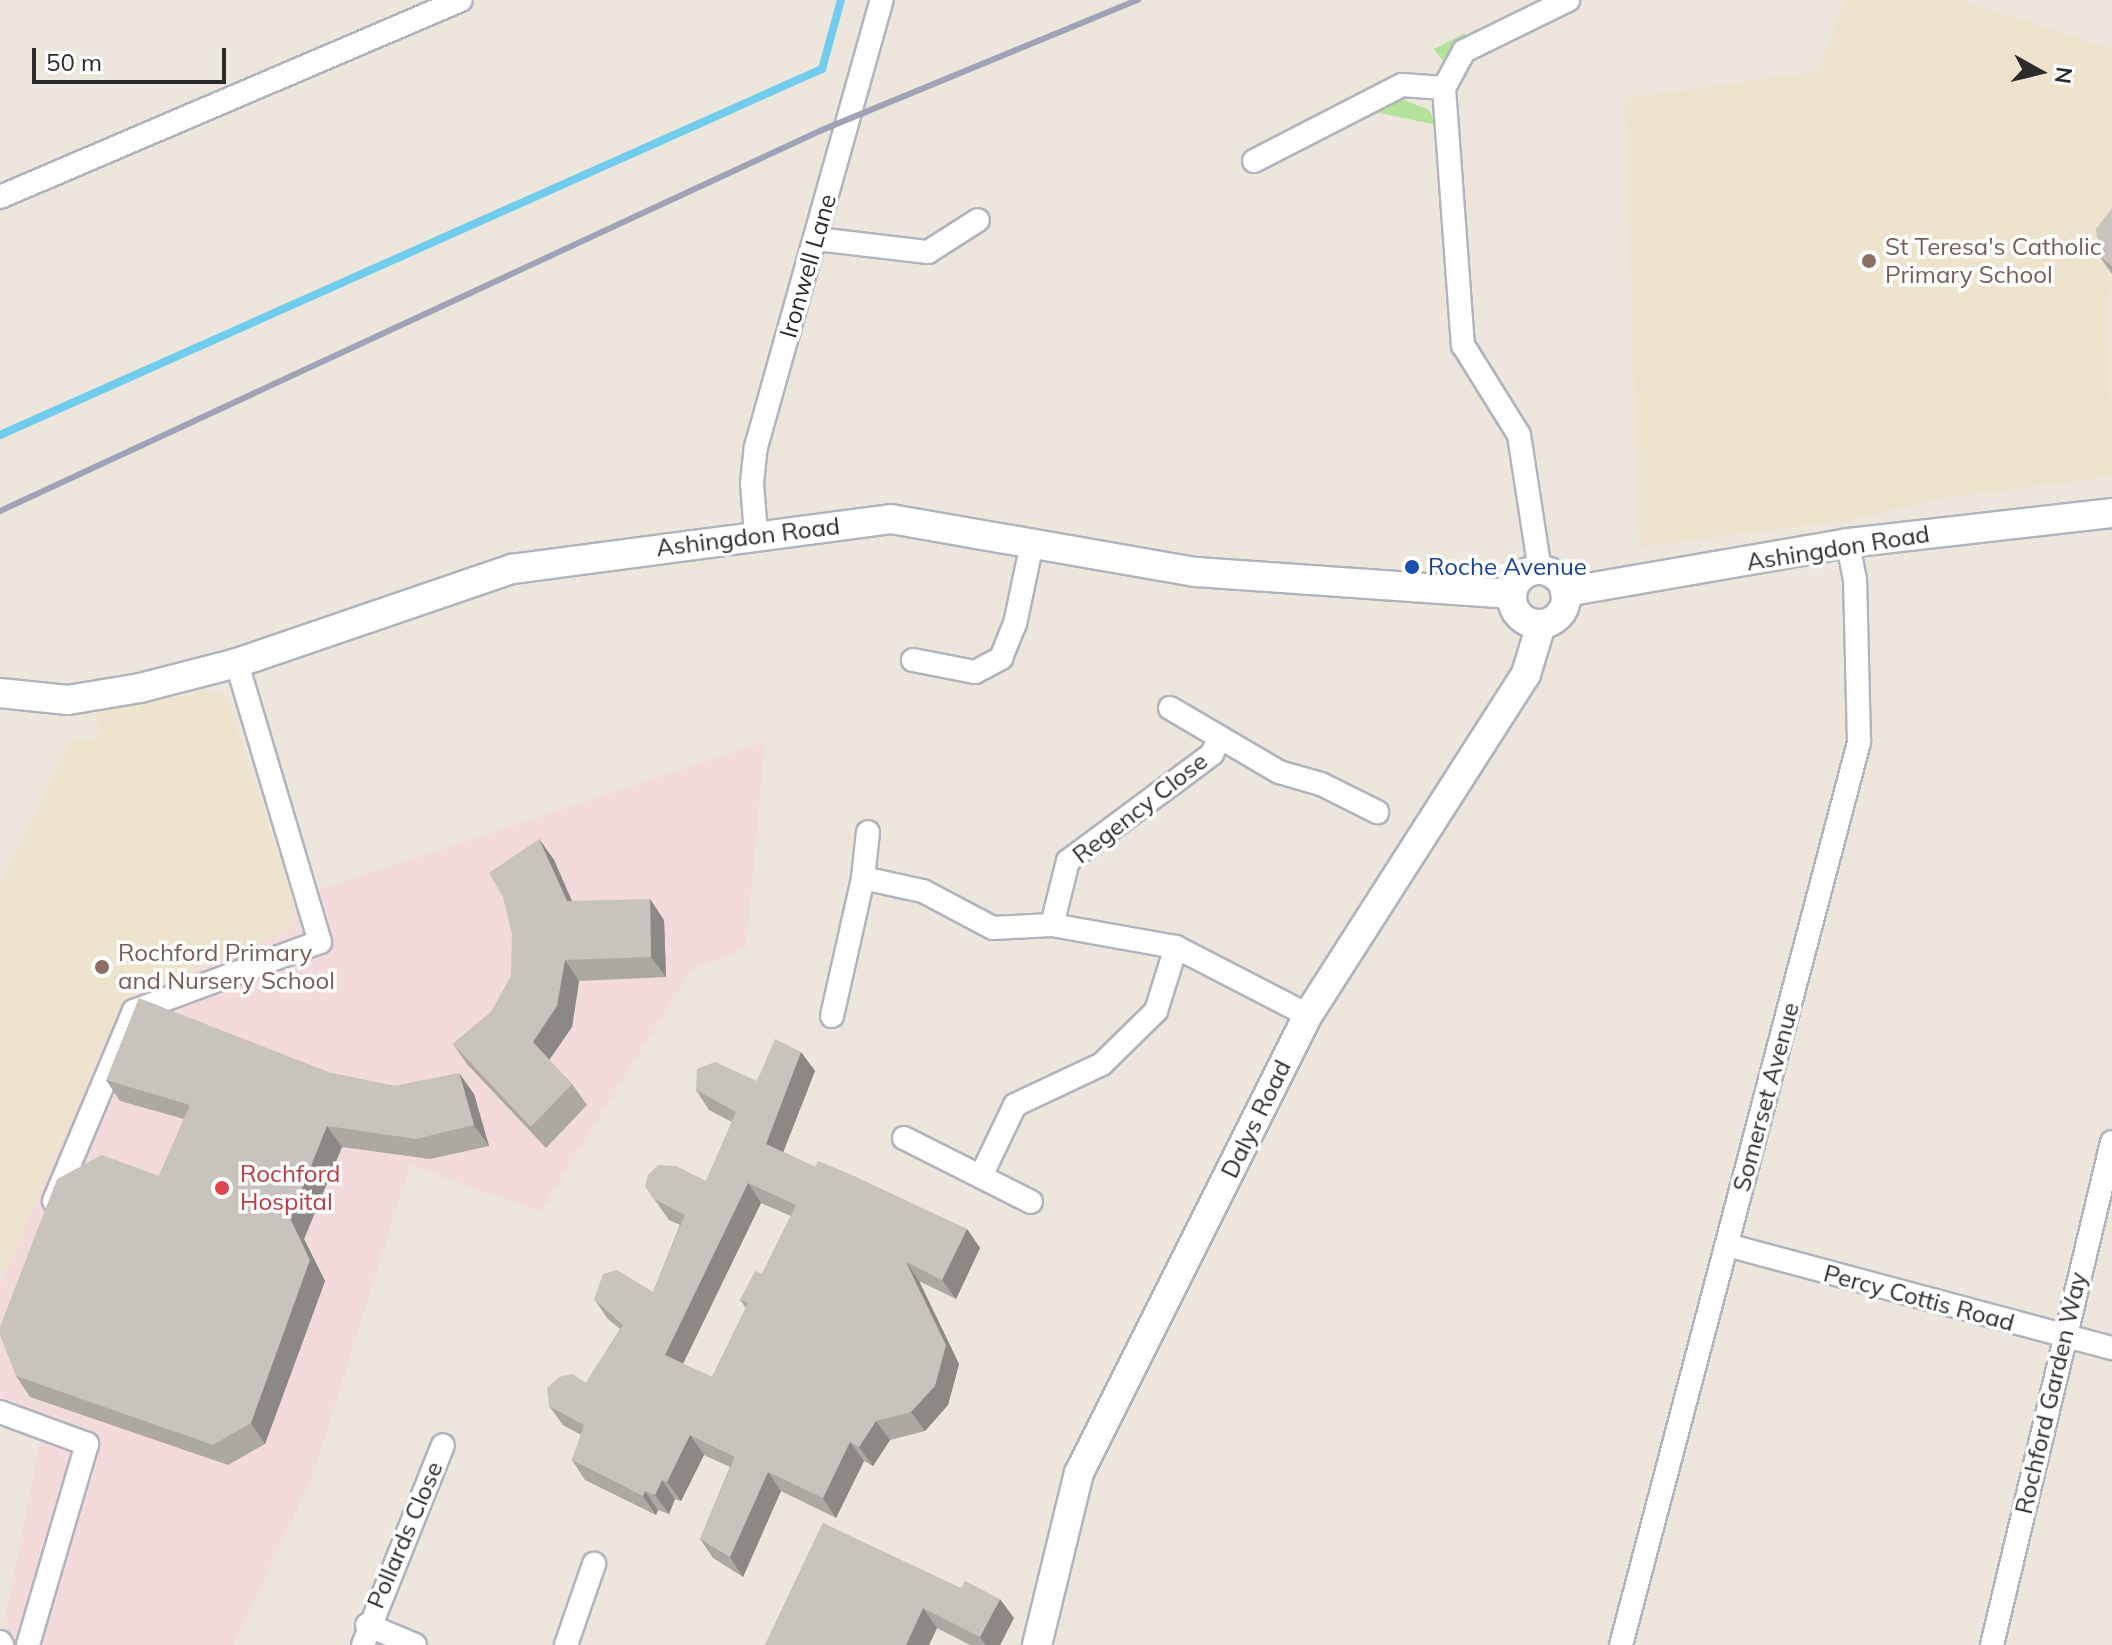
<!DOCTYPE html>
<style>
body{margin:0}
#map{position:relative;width:2112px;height:1645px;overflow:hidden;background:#ede6dd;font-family:Mulish,sans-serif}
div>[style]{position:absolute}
.education>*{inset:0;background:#eee3cc}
.medical>*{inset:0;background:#f3dadb}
.green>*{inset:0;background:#b3e399}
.stream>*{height:8px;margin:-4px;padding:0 4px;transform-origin:4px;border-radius:4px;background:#70cdee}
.roads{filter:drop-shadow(2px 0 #b1b3be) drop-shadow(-2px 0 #b1b3be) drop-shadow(0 2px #b1b3be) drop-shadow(0 -2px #b1b3be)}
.minor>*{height:22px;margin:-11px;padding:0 11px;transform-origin:11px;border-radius:11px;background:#fff}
.tertiary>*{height:28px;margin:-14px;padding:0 14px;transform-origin:14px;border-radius:14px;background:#fff}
.tertiary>.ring{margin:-14px;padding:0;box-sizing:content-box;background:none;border:28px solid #fff;border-radius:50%}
.rail>*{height:6px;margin:-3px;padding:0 3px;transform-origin:3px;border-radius:3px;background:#9fa3b5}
.wall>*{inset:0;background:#aca8a2}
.shaded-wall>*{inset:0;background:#8c8884}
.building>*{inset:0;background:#c8c3bc}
.dots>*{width:22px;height:22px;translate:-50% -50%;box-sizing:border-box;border:4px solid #fff;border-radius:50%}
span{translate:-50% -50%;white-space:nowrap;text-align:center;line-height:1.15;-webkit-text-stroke:7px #fff;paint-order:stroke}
.education-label{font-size:24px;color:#785e54}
.left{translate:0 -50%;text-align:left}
.street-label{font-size:24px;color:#2b2b2b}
.transit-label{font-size:24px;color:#164399}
.health-label{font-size:24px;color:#be3a42}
.north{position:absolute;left:2000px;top:32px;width:80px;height:80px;-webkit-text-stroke:6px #fff;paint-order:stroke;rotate:98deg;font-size:22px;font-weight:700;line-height:32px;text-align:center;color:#2b2b2b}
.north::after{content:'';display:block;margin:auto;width:28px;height:36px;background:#2b2b2b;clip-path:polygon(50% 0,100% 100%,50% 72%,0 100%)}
.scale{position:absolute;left:32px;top:48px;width:194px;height:36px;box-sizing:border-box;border:4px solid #2b2b2b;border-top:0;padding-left:10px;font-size:24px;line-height:28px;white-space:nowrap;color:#2b2b2b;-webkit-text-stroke:6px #fff;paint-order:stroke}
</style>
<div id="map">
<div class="education">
<i style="clip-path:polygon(1844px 0,1959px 0,2112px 49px,2112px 238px,2107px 245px,2112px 279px,2108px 305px,2112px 476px,1943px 498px,1854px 519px,1639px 547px,1625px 98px,1818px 72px)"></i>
<i style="clip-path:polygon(195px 689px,226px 695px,294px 903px,293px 922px,287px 931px,122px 1002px,7px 1270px,0 1268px,0 884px,71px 740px,99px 741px,97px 706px,194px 696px)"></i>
</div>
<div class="medical">
<i style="clip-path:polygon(765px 742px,746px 948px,692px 969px,541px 1212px,410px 1165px,313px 1475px,234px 1645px,0 1645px,40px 1442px,0 1426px,0 1285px,122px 1002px,287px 931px,304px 895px)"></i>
</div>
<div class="green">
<i style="clip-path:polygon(1465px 33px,1466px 38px,1442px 60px,1434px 49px)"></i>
<i style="clip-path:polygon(1404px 100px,1429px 110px,1437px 125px,1375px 112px)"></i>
</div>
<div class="stream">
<i style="left:0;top:435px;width:900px;rotate:-24deg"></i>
<i style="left:822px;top:69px;width:72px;rotate:-74.6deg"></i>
</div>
<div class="roads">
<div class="minor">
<i style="left:1444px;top:88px;width:258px;rotate:85.8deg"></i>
<i style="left:1463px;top:345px;width:106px;rotate:58.1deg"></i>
<i style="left:1519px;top:435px;width:137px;rotate:81.2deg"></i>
<i style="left:1254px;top:161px;width:166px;rotate:-27.2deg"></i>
<i style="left:1402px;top:85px;width:42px;rotate:4.1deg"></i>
<i style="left:1444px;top:88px;width:42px;rotate:-61.6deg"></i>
<i style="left:1464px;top:51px;width:116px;rotate:-26.1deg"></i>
<i style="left:0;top:197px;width:501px;rotate:-23.14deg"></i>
<i style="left:817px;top:239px;width:112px;rotate:6.7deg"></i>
<i style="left:928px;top:252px;width:59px;rotate:-32.6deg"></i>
<i style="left:756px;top:534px;width:51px;rotate:-94.5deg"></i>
<i style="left:752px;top:483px;width:36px;rotate:-84deg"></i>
<i style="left:756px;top:447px;width:464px;rotate:-74.3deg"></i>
<i style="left:913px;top:660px;width:63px;rotate:11deg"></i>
<i style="left:975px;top:672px;width:30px;rotate:-28deg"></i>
<i style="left:1001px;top:658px;width:37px;rotate:-68deg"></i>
<i style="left:1015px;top:624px;width:83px;rotate:-78.1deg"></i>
<i style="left:1170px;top:708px;width:126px;rotate:30.4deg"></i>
<i style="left:1279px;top:772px;width:44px;rotate:15.9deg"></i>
<i style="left:1321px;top:784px;width:63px;rotate:26.6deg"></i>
<i style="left:863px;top:878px;width:61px;rotate:12.2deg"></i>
<i style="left:923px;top:891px;width:79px;rotate:27.9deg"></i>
<i style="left:993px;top:928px;width:59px;rotate:-2.9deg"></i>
<i style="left:1052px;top:925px;width:126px;rotate:10.1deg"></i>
<i style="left:1176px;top:947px;width:148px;rotate:27.3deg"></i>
<i style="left:1052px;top:925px;width:66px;rotate:-76deg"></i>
<i style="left:1068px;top:861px;width:179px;rotate:-36.6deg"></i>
<i style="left:1212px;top:754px;width:17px;rotate:-65deg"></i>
<i style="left:832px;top:1016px;width:141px;rotate:-77.3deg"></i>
<i style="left:863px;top:878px;width:46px;rotate:-83.8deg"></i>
<i style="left:904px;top:1138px;width:142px;rotate:26.7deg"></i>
<i style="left:981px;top:1176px;width:79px;rotate:-64.4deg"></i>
<i style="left:1015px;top:1105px;width:96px;rotate:-25.2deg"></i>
<i style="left:1102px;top:1064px;width:76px;rotate:-44.5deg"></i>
<i style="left:1156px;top:1011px;width:67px;rotate:-72.6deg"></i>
<i style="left:54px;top:1201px;width:206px;rotate:-67.2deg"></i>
<i style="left:134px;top:1011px;width:198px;rotate:-20.4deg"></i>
<i style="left:320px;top:942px;width:291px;rotate:-106.6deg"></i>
<i style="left:1727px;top:1245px;width:399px;rotate:15deg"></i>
<i style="left:0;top:1412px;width:93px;rotate:20.2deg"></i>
<i style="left:87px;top:1444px;width:209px;rotate:106.4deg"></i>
<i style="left:367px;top:1625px;width:52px;rotate:22.6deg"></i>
<i style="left:0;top:1642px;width:4px;rotate:56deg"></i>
<i style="left:363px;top:1645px;width:215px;rotate:-68.2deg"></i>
<i style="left:566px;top:1645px;width:86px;rotate:-70.9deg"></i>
<i style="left:1621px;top:1645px;width:934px;rotate:-75.23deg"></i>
<i style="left:1859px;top:742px;width:162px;rotate:-91.4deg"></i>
<i style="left:1855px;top:580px;width:38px;rotate:-101deg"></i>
<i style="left:1992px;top:1645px;width:517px;rotate:-76.58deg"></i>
</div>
<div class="tertiary">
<i class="ring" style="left:1512px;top:570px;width:26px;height:26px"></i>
<i style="left:1565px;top:592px;width:287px;rotate:-9.8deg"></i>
<i style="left:1848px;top:543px;width:266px;rotate:-6.5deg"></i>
<i style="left:0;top:693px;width:68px;rotate:5.9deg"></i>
<i style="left:68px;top:700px;width:73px;rotate:-9.5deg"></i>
<i style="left:140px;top:688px;width:100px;rotate:-14.5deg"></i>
<i style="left:237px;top:663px;width:291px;rotate:-18.9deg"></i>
<i style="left:512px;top:569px;width:382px;rotate:-7.5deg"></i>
<i style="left:891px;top:519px;width:310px;rotate:9.9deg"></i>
<i style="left:1196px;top:572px;width:317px;rotate:4deg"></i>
<i style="left:1037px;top:1645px;width:177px;rotate:-76.3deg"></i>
<i style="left:1079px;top:1473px;width:512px;rotate:-63.43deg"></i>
<i style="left:1308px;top:1015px;width:405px;rotate:-57.4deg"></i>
<i style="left:1526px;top:674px;width:51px;rotate:-73deg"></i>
</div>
</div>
<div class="rail">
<i style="left:0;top:511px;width:906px;rotate:-24.87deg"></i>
<i style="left:822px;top:130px;width:342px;rotate:-22.4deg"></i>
</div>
<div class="wall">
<i style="clip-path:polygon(2112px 208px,2112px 274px,2100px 257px)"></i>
<i style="clip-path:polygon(539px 839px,554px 860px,572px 901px,664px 920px,666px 977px,579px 981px,572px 1027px,549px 1060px,572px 1084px,587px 1105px,546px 1148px,467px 1064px,453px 1044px,492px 1011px,511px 976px)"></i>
<i style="clip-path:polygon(evenodd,801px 1052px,815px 1071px,783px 1152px,815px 1167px,967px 1229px,980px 1248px,956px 1299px,919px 1281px,959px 1364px,948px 1405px,925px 1431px,890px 1440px,873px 1466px,864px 1461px,836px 1518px,781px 1491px,743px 1577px,713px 1558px,700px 1539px,730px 1467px,704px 1455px,681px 1501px,675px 1499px,669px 1514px,658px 1510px,656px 1515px,585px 1480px,572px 1460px,581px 1435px,563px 1425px,549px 1406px,586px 1383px,620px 1329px,608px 1319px,594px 1299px,653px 1292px,680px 1225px,669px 1220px,645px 1186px,706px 1181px,732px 1122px,709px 1110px,696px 1090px,757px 1081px,801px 1052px,761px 1203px,791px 1216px,762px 1274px,740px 1300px,746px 1308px,712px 1377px,683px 1364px,761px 1203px)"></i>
<i style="clip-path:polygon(331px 1073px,394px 1086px,474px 1094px,489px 1146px,430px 1159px,342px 1147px,304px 1239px,325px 1281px,265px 1444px,228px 1465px,30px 1397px,16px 1376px,159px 1176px,184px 1119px,120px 1101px,106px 1080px)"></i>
<i style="clip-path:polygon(823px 1523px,1014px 1618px,1000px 1645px,970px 1645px,937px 1628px,929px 1645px,765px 1645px)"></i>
</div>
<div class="shaded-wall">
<i style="clip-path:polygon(539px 839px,554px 860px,581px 922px,567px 901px)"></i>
<i style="clip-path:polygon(650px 899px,664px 920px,666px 977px,651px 957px)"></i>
<i style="clip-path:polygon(565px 960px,579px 981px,572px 1027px,547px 1063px,533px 1042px)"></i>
<i style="clip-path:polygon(801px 1052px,815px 1071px,779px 1163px,766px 1144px)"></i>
<i style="clip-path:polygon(459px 1073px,474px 1094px,489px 1146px,474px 1125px)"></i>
<i style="clip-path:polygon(327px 1126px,342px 1147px,304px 1239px,325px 1281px,265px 1444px,251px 1423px,290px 1218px)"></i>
<i style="clip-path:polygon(748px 1183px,761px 1203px,678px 1374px,665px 1355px)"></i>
<i style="clip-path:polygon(967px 1229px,980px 1248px,956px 1299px,942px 1280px)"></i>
<i style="clip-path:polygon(906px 1262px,919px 1281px,959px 1364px,948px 1405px,925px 1431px,911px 1412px)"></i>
<i style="clip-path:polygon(876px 1421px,890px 1440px,873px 1466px,859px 1447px)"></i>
<i style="clip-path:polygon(690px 1435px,704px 1455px,681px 1501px,667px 1482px)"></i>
<i style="clip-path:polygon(850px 1442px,864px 1461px,836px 1518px,823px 1498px)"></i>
<i style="clip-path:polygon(768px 1472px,781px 1491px,743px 1577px,730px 1557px)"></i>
<i style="clip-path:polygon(662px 1480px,675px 1499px,669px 1514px,655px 1495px)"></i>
<i style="clip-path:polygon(645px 1491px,658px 1510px,656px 1515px,643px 1496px)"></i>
<i style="clip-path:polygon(1000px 1599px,1014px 1618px,1000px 1645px,986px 1645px,980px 1637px)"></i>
<i style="clip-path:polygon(923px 1608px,937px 1628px,929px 1645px,906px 1645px)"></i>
</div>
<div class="building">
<i style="clip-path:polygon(2112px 208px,2112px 266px,2100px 257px,2096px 229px)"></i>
<i style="clip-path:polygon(539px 839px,567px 901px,650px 899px,651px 957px,565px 960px,557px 1006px,533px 1042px,572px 1084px,531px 1127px,453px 1044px,492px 1011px,511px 976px,512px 934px,503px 897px,489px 873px)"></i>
<i style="clip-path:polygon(139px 998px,331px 1073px,394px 1086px,459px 1073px,474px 1125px,416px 1139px,327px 1126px,290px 1218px,310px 1260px,251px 1423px,213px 1445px,16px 1376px,0 1335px,0 1327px,57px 1179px,102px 1155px,159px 1176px,190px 1105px,106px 1080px)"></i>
<i style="clip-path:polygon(evenodd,775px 1039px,801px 1052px,766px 1144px,815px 1167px,818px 1161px,852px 1175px,967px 1229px,942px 1280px,906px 1262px,946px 1345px,935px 1386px,911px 1412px,876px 1421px,859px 1447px,850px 1442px,823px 1498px,768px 1472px,730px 1557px,700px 1539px,735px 1457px,690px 1435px,667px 1482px,662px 1480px,655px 1495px,645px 1491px,643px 1496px,572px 1460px,584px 1425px,549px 1406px,547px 1388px,559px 1377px,572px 1374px,586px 1383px,623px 1325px,594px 1299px,603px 1274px,617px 1270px,653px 1292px,685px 1215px,656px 1200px,645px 1186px,648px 1175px,658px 1165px,676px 1166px,706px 1181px,736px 1112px,696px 1090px,697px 1069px,715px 1062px,757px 1081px,775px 1039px,748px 1183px,796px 1205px,762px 1274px,755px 1271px,740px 1300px,748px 1303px,712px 1377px,665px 1355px,748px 1183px)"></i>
<i style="clip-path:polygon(823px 1523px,961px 1588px,965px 1581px,1000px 1599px,980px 1637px,923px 1608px,906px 1645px,765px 1645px)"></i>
</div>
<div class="dots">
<i style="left:1869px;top:261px;background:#8d6e63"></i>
<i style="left:1412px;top:567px;background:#1a4fb4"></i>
<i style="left:102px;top:967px;background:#8d6e63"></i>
<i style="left:222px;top:1188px;background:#e0444e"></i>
</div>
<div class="education-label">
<span class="left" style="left:1885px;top:261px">St Teresa's Catholic<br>Primary School</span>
<span class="left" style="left:118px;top:967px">Rochford Primary<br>and Nursery School</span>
</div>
<div class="street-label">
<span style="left:808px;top:266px;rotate:-74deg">Ironwell Lane</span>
<span style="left:748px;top:537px;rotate:-7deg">Ashingdon Road</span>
<span style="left:1838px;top:548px;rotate:-9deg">Ashingdon Road</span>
<span style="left:1140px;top:808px;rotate:-38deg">Regency Close</span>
<span style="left:1766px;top:1097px;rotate:-75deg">Somerset Avenue</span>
<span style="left:1256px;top:1119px;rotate:-64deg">Dalys Road</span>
<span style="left:1919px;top:1298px;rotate:15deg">Percy Cottis Road</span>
<span style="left:2051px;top:1393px;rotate:-77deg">Rochford Garden Way</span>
<span style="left:405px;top:1535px;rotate:-67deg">Pollards Close</span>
</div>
<div class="transit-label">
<span class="left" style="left:1428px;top:567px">Roche Avenue</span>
</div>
<div class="health-label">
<span class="left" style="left:240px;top:1188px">Rochford<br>Hospital</span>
</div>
<div class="north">N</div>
<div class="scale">50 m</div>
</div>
